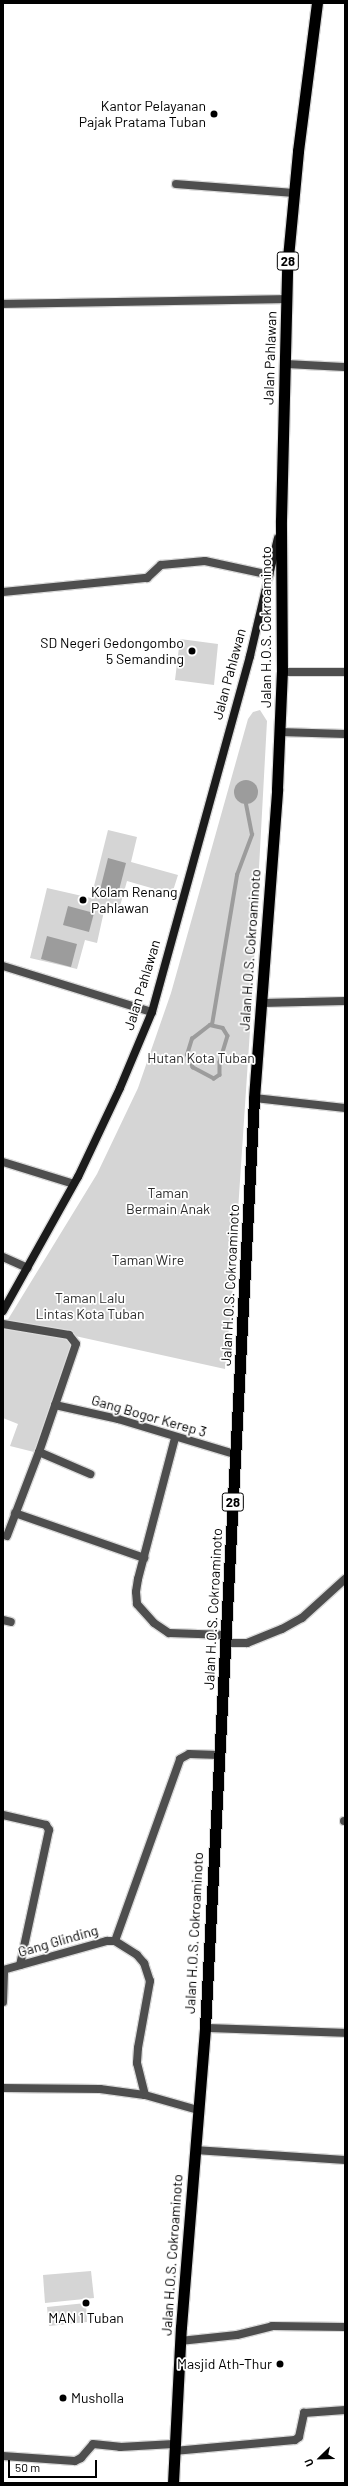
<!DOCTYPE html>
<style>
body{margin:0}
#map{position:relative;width:348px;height:2486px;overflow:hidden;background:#fff;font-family:Barlow,sans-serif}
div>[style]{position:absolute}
.green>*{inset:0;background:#d5d5d5}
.water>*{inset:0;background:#9c9c9c}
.round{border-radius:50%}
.stream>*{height:3.5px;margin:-1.75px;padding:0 1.75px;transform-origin:1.75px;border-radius:1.75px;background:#9c9c9c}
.roads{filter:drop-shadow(1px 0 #dbdbdb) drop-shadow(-1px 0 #dbdbdb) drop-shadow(0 1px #dbdbdb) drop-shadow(0 -1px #dbdbdb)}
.minor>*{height:8px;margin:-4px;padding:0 4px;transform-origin:4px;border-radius:4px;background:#4e4e4e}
.secondary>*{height:8px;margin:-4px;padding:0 4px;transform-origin:4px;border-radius:4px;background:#1b1b1b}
.trunk>*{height:11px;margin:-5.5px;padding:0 5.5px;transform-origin:5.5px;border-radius:5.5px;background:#000}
.dots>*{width:11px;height:11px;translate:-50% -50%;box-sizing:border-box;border:2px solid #fff;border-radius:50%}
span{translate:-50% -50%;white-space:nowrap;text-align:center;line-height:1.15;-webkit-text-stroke:3.5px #fff;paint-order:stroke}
.shield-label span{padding:1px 3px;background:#fff;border:1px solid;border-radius:3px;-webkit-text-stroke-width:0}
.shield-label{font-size:13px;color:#000;font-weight:700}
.poi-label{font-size:14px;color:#000}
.right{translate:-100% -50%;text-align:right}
.left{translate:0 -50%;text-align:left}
.street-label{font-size:14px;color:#000}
.park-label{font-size:14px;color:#2c2c2c}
.frame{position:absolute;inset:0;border:4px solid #000;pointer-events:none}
.north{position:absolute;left:300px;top:2438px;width:40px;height:40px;-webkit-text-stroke:3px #fff;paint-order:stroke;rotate:247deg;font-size:11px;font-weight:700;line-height:16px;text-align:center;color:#000}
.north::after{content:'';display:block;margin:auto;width:14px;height:18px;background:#000;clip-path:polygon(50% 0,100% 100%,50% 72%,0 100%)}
.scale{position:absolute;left:8px;top:2460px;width:89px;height:18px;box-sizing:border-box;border:2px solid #000;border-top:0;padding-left:5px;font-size:12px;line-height:14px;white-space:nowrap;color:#000;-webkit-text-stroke:3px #fff;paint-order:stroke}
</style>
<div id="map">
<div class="green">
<i style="clip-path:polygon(180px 639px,218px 644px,214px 685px,175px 680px)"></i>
<i style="clip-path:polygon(260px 710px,267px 721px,251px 1015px,233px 1286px,225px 1369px,7px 1321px,97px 1174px,138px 1088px,171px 993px,248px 719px,253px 712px)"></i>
<i style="clip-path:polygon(108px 830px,137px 837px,131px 862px,178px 875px,172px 894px,127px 881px,120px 906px,106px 902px,97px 943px,85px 940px,77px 969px,30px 958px,47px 888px,91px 898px)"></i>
<i style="clip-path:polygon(4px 1328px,69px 1338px,72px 1342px,38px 1453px,10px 1446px,18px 1424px,3px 1418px)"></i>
<i style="clip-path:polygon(91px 2271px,94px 2298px,45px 2303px,43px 2275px)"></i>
<i style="clip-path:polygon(86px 2303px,87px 2322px,49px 2326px,47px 2307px)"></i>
</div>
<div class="water">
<i class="round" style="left:234px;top:780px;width:24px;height:24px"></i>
<i style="clip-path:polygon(108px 858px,126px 863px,117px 898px,99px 894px)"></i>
<i style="clip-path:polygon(68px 906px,94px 913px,89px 932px,63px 925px)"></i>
<i style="clip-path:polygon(47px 936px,77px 944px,71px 967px,41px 959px)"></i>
</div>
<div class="stream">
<i style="left:210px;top:1025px;width:13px;rotate:13deg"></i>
<i style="left:223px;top:1028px;width:9px;rotate:58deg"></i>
<i style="left:228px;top:1036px;width:27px;rotate:107deg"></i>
<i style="left:220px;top:1062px;width:13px;rotate:90deg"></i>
<i style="left:220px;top:1075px;width:7px;rotate:146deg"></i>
<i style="left:214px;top:1079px;width:24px;rotate:-152deg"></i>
<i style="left:193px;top:1068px;width:14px;rotate:-115deg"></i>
<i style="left:187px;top:1055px;width:17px;rotate:-73deg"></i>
<i style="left:192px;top:1039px;width:23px;rotate:-38deg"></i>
<i style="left:212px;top:1025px;width:152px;rotate:-80.5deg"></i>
<i style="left:237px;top:875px;width:43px;rotate:-69.4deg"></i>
<i style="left:252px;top:835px;width:31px;rotate:-101deg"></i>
</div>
<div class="roads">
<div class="minor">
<i style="left:176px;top:184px;width:118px;rotate:4.4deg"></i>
<i style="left:3px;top:304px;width:284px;rotate:-1deg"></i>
<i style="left:285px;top:364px;width:60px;rotate:2.9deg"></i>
<i style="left:3px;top:592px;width:145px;rotate:-5.6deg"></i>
<i style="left:147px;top:578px;width:19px;rotate:-43deg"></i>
<i style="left:161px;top:565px;width:44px;rotate:-5.2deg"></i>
<i style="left:205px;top:561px;width:66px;rotate:12.2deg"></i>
<i style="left:282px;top:672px;width:63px"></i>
<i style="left:279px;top:732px;width:66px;rotate:1.7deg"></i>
<i style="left:3px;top:966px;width:156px;rotate:17.2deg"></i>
<i style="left:262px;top:1003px;width:83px;rotate:-1.4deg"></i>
<i style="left:254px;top:1098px;width:92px;rotate:6.3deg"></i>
<i style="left:3px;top:1162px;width:74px;rotate:17.2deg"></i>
<i style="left:3px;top:1257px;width:27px;rotate:24deg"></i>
<i style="left:3px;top:1324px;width:67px;rotate:9.5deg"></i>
<i style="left:69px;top:1335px;width:11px;rotate:52deg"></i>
<i style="left:76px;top:1344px;width:114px;rotate:108.9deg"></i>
<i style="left:39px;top:1452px;width:90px;rotate:110.9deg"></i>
<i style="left:55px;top:1405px;width:65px;rotate:12.5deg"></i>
<i style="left:118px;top:1419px;width:122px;rotate:16.7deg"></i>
<i style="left:175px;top:1438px;width:146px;rotate:104.7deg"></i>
<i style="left:138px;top:1579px;width:13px;rotate:99deg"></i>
<i style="left:136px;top:1592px;width:12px;rotate:85deg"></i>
<i style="left:137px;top:1604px;width:25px;rotate:48deg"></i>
<i style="left:154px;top:1623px;width:18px;rotate:34deg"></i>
<i style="left:169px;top:1633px;width:58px;rotate:2deg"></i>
<i style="left:39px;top:1452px;width:56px;rotate:23.3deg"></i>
<i style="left:15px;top:1513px;width:137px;rotate:19.2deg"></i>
<i style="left:3px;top:1620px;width:8px;rotate:14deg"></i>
<i style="left:227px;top:1643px;width:20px"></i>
<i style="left:247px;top:1643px;width:38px;rotate:-22deg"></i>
<i style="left:282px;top:1629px;width:23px;rotate:-29deg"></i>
<i style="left:302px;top:1618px;width:58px;rotate:-42.2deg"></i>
<i style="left:3px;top:1815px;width:44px;rotate:13.1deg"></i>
<i style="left:46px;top:1825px;width:6px;rotate:59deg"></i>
<i style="left:49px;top:1830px;width:138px;rotate:102.1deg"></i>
<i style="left:344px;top:1821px;width:1px"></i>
<i style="left:115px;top:1941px;width:193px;rotate:-70.3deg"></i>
<i style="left:180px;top:1759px;width:10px;rotate:-29deg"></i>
<i style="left:189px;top:1754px;width:30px;rotate:2deg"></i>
<i style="left:3px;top:1970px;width:108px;rotate:-15.6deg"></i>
<i style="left:107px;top:1941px;width:8px"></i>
<i style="left:115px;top:1941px;width:26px;rotate:32deg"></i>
<i style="left:137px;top:1955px;width:11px;rotate:49deg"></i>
<i style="left:144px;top:1963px;width:19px;rotate:72deg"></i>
<i style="left:150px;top:1981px;width:68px;rotate:100.2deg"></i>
<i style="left:138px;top:2048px;width:15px;rotate:94deg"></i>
<i style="left:137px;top:2063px;width:33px;rotate:76deg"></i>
<i style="left:3px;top:2002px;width:32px;rotate:-88deg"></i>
<i style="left:205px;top:2028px;width:140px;rotate:2deg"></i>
<i style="left:3px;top:2088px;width:97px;rotate:0.6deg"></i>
<i style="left:100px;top:2089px;width:45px;rotate:7.6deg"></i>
<i style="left:145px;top:2095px;width:55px;rotate:15.8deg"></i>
<i style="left:195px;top:2150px;width:150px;rotate:3.8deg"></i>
<i style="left:180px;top:2341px;width:57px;rotate:-6deg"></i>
<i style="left:237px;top:2335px;width:36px;rotate:-14deg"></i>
<i style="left:272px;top:2326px;width:73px;rotate:0.8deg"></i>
<i style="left:174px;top:2451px;width:121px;rotate:-5.2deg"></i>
<i style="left:295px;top:2440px;width:5px;rotate:-37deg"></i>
<i style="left:299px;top:2437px;width:25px;rotate:-78deg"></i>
<i style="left:304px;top:2413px;width:41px;rotate:-4.2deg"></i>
<i style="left:3px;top:2456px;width:72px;rotate:4deg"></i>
<i style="left:75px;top:2461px;width:7px;rotate:-27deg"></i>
<i style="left:81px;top:2458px;width:18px;rotate:-49deg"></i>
<i style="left:93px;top:2444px;width:27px;rotate:6deg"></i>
<i style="left:120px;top:2447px;width:54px;rotate:-3.2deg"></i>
</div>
<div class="secondary">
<i style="left:3px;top:1311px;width:154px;rotate:-60.8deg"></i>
<i style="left:78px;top:1177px;width:98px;rotate:-64.7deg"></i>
<i style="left:120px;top:1088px;width:82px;rotate:-67.2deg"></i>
<i style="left:152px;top:1012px;width:369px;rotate:-74.6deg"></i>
<i style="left:250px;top:656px;width:121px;rotate:-76.7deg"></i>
</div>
<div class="trunk">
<i style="left:173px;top:2483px;width:156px;rotate:-87.1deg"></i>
<i style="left:181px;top:2327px;width:300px;rotate:-85.4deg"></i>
<i style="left:205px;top:2028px;width:931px;rotate:-86.98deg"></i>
<i style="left:254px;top:1098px;width:310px;rotate:-85.7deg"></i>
<i style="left:277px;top:789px;width:117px;rotate:-87.6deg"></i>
<i style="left:282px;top:672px;width:152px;rotate:-90.4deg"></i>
<i style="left:281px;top:520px;width:252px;rotate:-88.6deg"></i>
<i style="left:287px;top:268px;width:118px;rotate:-84.6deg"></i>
<i style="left:298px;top:151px;width:149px;rotate:-82.7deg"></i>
</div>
</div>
<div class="dots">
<i style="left:214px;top:114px;background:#000"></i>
<i style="left:192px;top:651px;background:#000"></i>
<i style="left:83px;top:900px;background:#000"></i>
<i style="left:86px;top:2303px;background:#000"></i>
<i style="left:280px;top:2364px;background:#000"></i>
<i style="left:63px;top:2398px;background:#000"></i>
</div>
<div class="shield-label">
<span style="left:288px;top:261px">28</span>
<span style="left:233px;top:1502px">28</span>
</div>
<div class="poi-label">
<span class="right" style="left:206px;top:114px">Kantor Pelayanan<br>Pajak Pratama Tuban</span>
<span class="right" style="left:184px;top:651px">SD Negeri Gedongombo<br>5 Semanding</span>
<span class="left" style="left:91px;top:900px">Kolam Renang<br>Pahlawan</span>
<span style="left:86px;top:2318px">MAN 1 Tuban</span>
<span class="right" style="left:272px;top:2364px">Masjid Ath-Thur</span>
<span class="left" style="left:71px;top:2398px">Musholla</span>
</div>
<div class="street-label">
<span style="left:270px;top:358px;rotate:-88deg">Jalan Pahlawan</span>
<span style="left:266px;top:627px;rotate:-90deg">Jalan H.O.S. Cokroaminoto</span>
<span style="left:229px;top:674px;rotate:-75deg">Jalan Pahlawan</span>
<span style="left:250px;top:950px;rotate:-86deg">Jalan H.O.S. Cokroaminoto</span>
<span style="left:142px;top:985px;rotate:-73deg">Jalan Pahlawan</span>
<span style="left:230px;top:1285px;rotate:-87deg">Jalan H.O.S. Cokroaminoto</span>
<span style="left:149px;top:1416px;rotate:16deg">Gang Bogor Kerep 3</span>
<span style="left:213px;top:1609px;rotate:-87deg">Jalan H.O.S. Cokroaminoto</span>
<span style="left:194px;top:1933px;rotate:-87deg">Jalan H.O.S. Cokroaminoto</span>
<span style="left:58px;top:1941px;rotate:-16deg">Gang Glinding</span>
<span style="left:172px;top:2255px;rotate:-86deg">Jalan H.O.S. Cokroaminoto</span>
</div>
<div class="park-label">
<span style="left:201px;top:1058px">Hutan Kota Tuban</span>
<span style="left:168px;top:1201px">Taman<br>Bermain Anak</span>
<span style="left:148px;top:1260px">Taman Wire</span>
<span style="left:90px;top:1306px">Taman Lalu<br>Lintas Kota Tuban</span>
</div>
<div class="frame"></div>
<div class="north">U</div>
<div class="scale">50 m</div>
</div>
